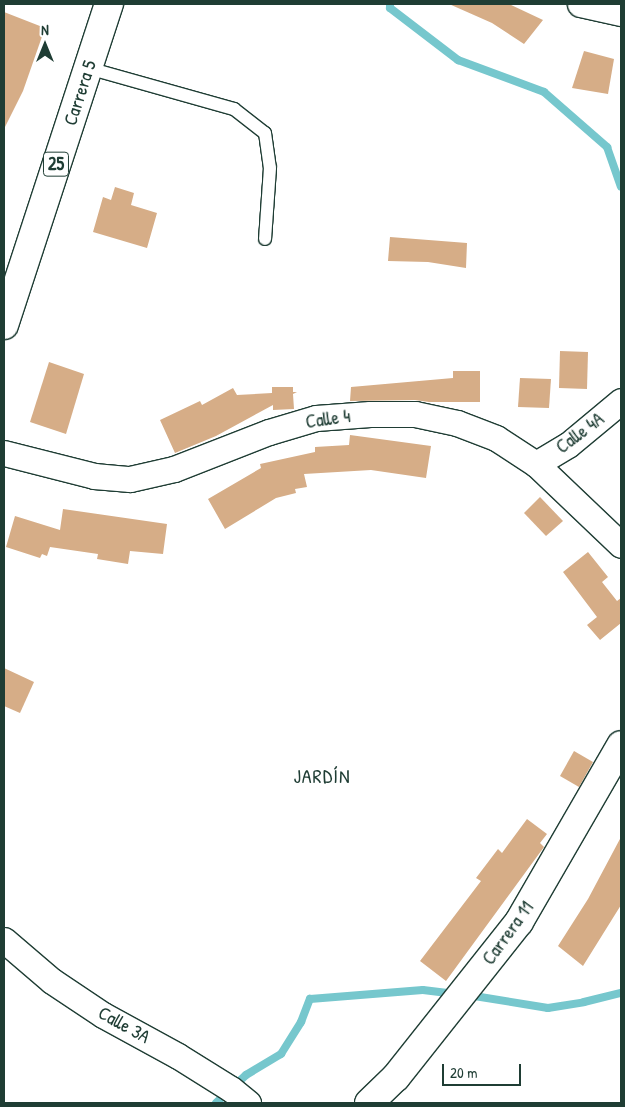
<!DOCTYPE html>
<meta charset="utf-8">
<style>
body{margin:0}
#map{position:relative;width:625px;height:1107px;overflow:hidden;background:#fff;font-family:"Patrick Hand",sans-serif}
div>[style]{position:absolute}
.stream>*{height:8px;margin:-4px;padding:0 4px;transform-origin:4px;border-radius:4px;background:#76c7cd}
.building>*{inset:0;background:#d6ad87}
.roads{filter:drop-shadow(1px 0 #1f3d34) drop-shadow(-1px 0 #1f3d34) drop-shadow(0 1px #1f3d34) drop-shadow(0 -1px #1f3d34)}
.service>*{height:12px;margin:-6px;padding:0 6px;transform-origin:6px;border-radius:6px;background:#fff}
.minor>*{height:25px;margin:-12.5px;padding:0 12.5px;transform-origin:12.5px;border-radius:12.5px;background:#fff}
.tertiary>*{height:28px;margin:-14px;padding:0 14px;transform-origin:14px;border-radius:14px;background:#fff}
.trunk>*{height:28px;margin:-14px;padding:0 14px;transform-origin:14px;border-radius:14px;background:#fff}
span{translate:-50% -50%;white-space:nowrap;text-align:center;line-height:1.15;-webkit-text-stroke:4px #fff;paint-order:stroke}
.shield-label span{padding:1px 4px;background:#fff;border:1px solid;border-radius:4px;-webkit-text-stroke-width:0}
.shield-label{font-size:18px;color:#1f3d34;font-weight:700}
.street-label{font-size:19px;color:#1f3d34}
.neighbourhood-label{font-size:20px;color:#1f3d34;letter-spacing:1px}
.frame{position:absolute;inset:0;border:5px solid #1f3d34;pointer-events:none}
.north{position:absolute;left:20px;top:20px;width:50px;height:50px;-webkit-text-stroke:4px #fff;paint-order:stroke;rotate:0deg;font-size:14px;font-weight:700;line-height:20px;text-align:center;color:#1f3d34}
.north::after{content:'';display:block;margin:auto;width:18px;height:22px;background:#1f3d34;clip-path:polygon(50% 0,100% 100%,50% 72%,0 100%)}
.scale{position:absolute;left:442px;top:1064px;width:79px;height:22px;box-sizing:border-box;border:2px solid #1f3d34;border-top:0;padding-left:6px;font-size:15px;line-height:18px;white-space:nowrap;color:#1f3d34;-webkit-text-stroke:4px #fff;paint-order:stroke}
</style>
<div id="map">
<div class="stream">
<i style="left:390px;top:4px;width:4px;rotate:90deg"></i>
<i style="left:390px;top:8px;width:86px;rotate:37.4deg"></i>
<i style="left:458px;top:60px;width:92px;rotate:20.4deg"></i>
<i style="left:544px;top:92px;width:84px;rotate:41.1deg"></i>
<i style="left:607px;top:147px;width:42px;rotate:70.7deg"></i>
<i style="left:468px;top:995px;width:81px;rotate:9.2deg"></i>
<i style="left:548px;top:1008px;width:36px;rotate:-9deg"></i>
<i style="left:584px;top:1002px;width:38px;rotate:-14deg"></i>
<i style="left:216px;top:1103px;width:41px;rotate:-43deg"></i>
<i style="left:246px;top:1075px;width:41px;rotate:-31deg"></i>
<i style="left:281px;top:1054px;width:38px;rotate:-58deg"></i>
<i style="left:301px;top:1022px;width:25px;rotate:-69deg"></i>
<i style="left:310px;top:999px;width:113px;rotate:-4.6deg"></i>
<i style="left:423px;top:990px;width:31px;rotate:7deg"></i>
</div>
<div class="building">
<i style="clip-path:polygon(449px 4px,509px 4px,543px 20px,524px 44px,492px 23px)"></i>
<i style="clip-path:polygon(4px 12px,45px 28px,23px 91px,4px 129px)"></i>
<i style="clip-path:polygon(584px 51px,614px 59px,608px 94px,572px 88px)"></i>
<i style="clip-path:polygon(115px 187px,134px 193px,131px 205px,157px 213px,147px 248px,93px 232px,103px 197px,111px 200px)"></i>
<i style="clip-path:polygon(390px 237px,467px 243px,466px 268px,428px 262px,388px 261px)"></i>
<i style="clip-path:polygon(560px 351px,588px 352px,587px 389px,559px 388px)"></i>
<i style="clip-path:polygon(49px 362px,84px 374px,66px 434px,30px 422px)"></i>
<i style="clip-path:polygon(453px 371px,480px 371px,480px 402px,429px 402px,415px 400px,350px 401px,351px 387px,453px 378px)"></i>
<i style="clip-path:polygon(520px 378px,551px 379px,549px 408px,518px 407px)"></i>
<i style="clip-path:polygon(272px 387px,293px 387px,293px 392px,297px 392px,293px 394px,294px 409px,273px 410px,273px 405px,216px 436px,175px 453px,160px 420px,200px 401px,202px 405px,233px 388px,237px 395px,272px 393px)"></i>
<i style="clip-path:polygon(350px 435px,431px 446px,426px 478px,371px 470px,304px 474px,307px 487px,295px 489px,296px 493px,276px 498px,225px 529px,208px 499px,261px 468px,260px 464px,315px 452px,315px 447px,349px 445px)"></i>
<i style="clip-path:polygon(540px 497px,563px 521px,546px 536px,524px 513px)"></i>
<i style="clip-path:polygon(63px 509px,167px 524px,163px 554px,130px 551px,128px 564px,97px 559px,98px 554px,50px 547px,47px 556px,42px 554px,40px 558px,6px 547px,15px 516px,60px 530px)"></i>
<i style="clip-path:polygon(588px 552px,608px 577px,602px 582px,617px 601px,621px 598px,621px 623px,600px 640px,587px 625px,597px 617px,563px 572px)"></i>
<i style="clip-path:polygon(4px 668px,34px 682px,20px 713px,4px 706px)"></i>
<i style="clip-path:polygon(574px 751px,593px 762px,579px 787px,560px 776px)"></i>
<i style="clip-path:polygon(527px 819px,547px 834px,540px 843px,544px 847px,446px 981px,420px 961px,481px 881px,476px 878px,498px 849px,502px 853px)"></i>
<i style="clip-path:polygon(621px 837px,621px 905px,583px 966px,558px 946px,588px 899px)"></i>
</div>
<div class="roads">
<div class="service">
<i style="left:88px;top:68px;width:152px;rotate:15.7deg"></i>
<i style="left:234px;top:109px;width:39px;rotate:38deg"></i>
<i style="left:265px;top:133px;width:35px;rotate:82deg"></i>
<i style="left:270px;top:168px;width:71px;rotate:94deg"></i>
</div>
<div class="minor">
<i style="left:580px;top:4px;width:42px;rotate:12.4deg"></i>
<i style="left:4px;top:453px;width:93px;rotate:14.3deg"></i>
<i style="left:94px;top:476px;width:36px;rotate:5deg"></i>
<i style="left:130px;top:479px;width:45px;rotate:-12.8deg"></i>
<i style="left:174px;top:469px;width:102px;rotate:-21.3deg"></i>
<i style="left:269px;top:432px;width:49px;rotate:-16.6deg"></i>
<i style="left:316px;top:418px;width:54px;rotate:-4.2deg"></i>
<i style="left:370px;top:414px;width:45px"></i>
<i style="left:415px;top:414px;width:43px;rotate:12.1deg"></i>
<i style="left:457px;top:423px;width:42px;rotate:21deg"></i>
<i style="left:496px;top:438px;width:48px;rotate:33deg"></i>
<i style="left:536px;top:464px;width:117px;rotate:43.6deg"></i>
<i style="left:536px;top:464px;width:37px;rotate:-31deg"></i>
<i style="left:568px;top:445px;width:69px;rotate:-39.7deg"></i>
<i style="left:4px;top:940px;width:63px;rotate:40.5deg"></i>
<i style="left:52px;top:981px;width:61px;rotate:33.7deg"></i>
<i style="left:103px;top:1015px;width:85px;rotate:28.7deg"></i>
<i style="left:178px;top:1056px;width:62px;rotate:31.9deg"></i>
<i style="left:231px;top:1089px;width:22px;rotate:39deg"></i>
</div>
<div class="tertiary">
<i style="left:369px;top:1103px;width:37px;rotate:-44deg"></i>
<i style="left:396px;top:1077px;width:198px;rotate:-51.6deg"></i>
<i style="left:519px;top:922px;width:204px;rotate:-60deg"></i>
</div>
<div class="trunk">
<i style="left:4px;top:325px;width:338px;rotate:-71.9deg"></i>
</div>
</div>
<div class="shield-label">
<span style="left:56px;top:164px">25</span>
</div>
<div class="street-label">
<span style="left:80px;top:93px;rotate:-72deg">Carrera 5</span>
<span style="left:328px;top:419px;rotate:-8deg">Calle 4</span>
<span style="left:580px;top:433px;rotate:-37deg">Calle 4A</span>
<span style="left:508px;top:933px;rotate:-54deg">Carrera 11</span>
<span style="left:124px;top:1025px;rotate:29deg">Calle 3A</span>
</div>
<div class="neighbourhood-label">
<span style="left:322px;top:775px">JARDÍN</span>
</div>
<div class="frame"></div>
<div class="north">N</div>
<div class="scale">20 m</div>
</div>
